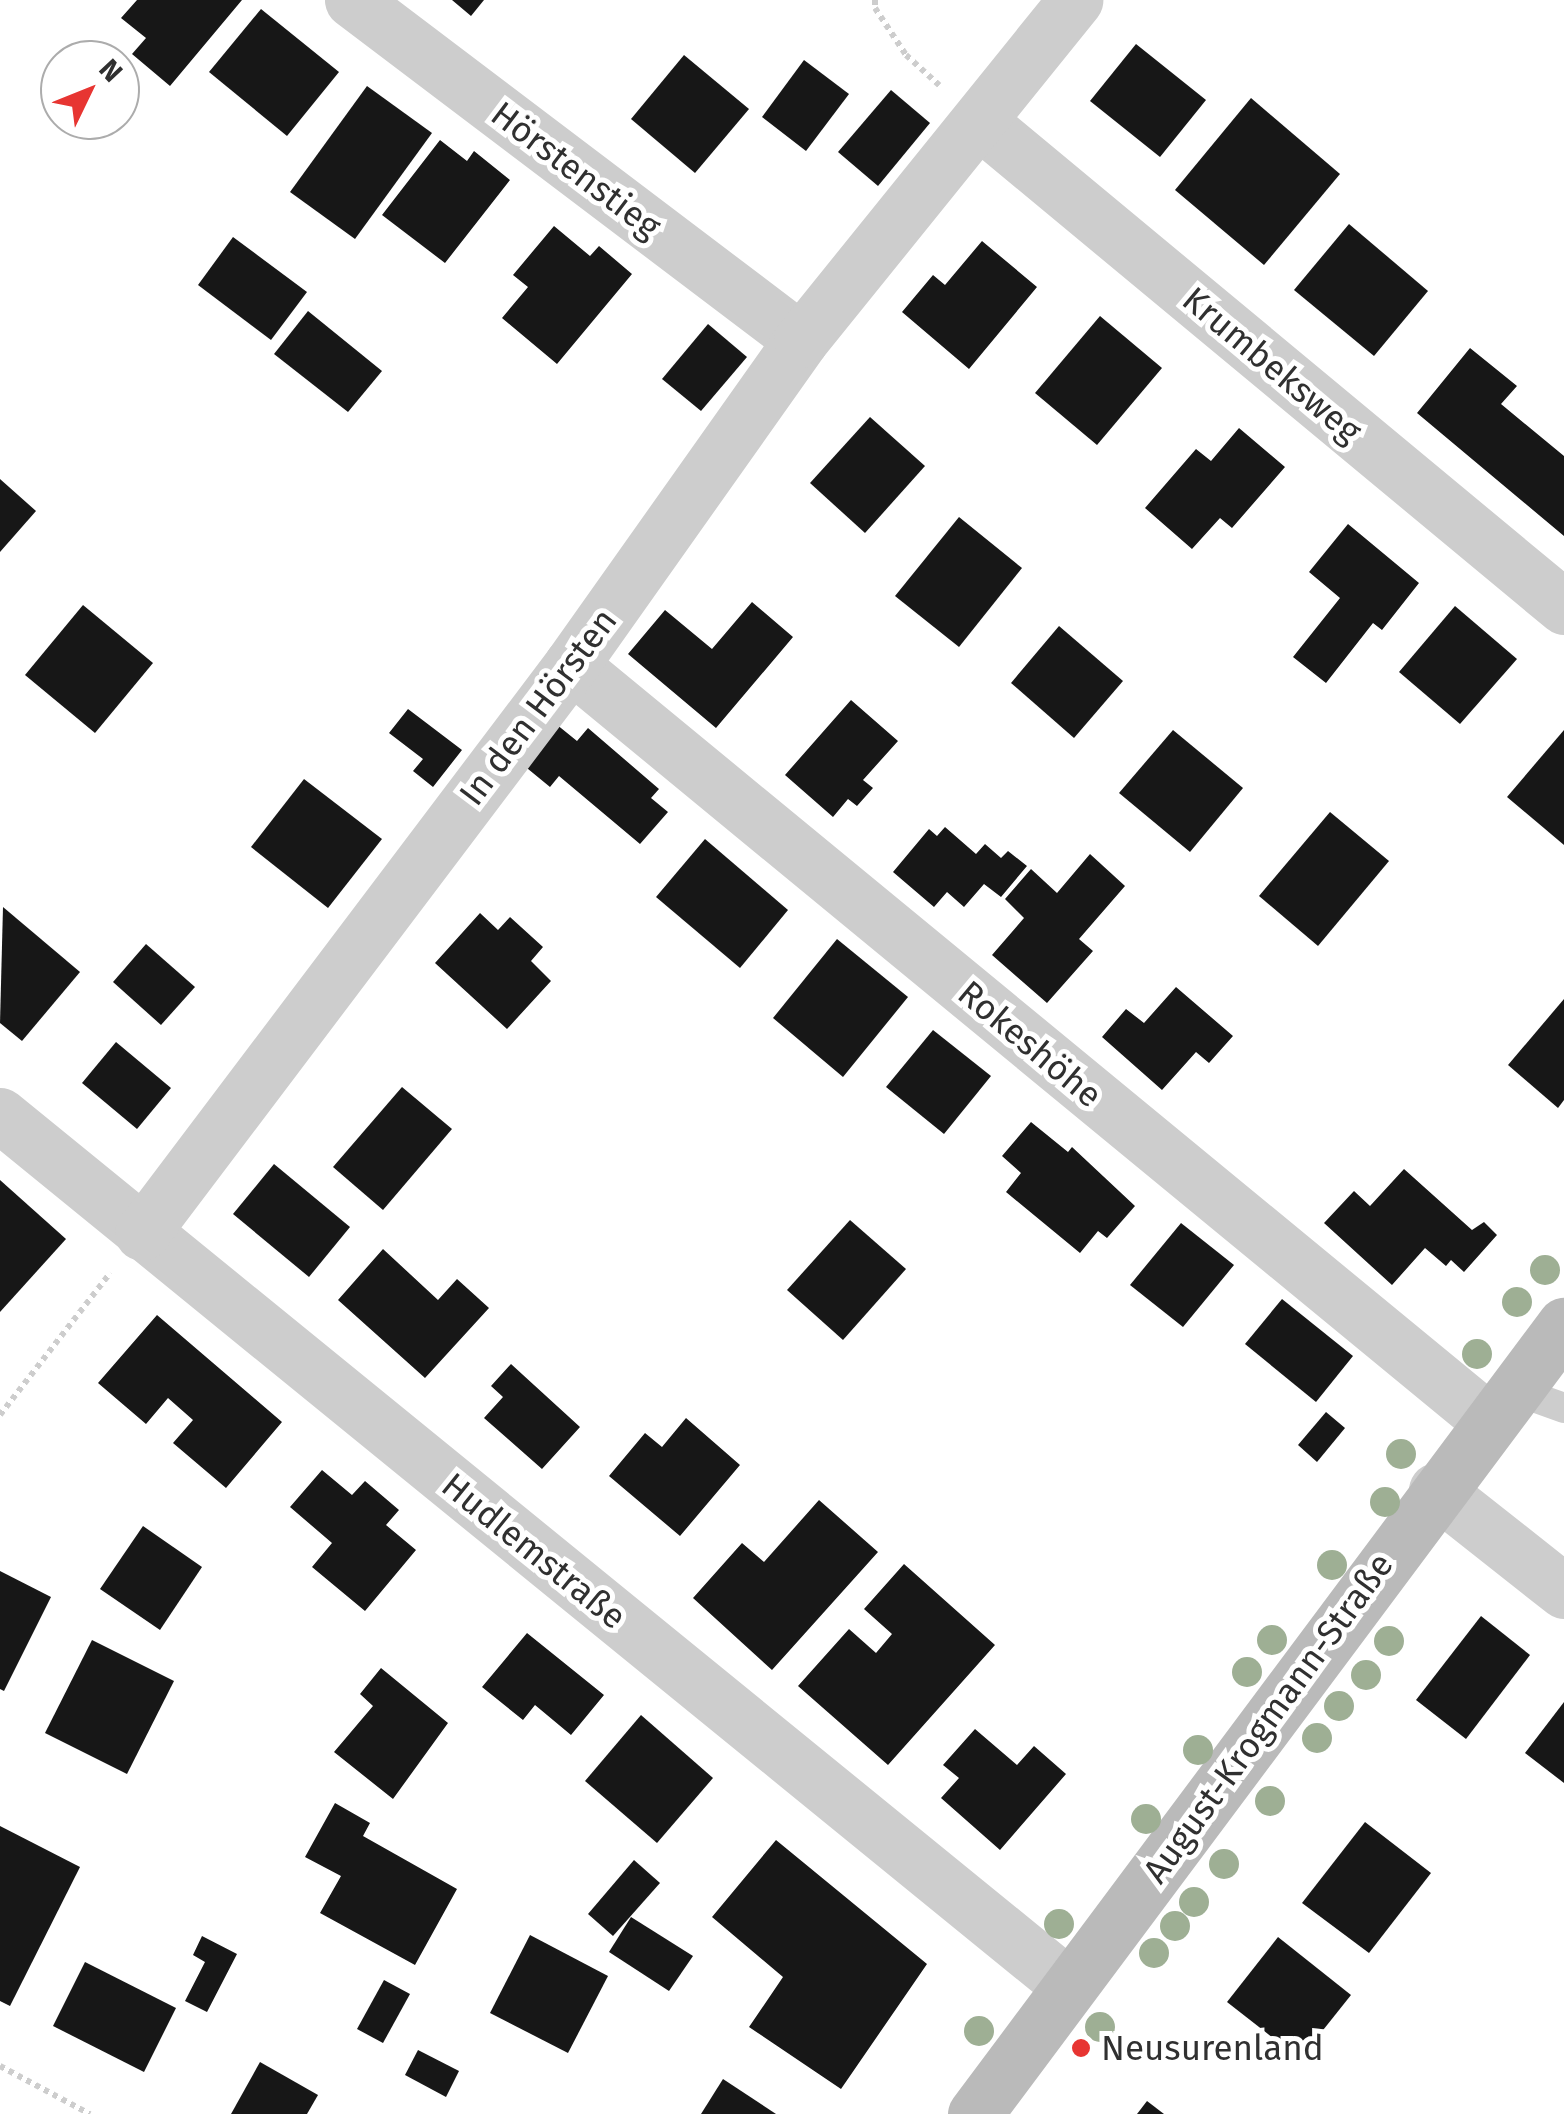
<!DOCTYPE html>
<meta charset="utf-8">
<style>
body{margin:0}
#map{position:relative;width:1564px;height:2114px;overflow:hidden;background:#fff;font-family:"Fira Sans",sans-serif}
div>[style]{position:absolute}
.building>*{inset:0;background:#171717}
.path>*{height:6px;margin-top:-3px;transform-origin:0;background:repeating-linear-gradient(90deg,#cdcdcd 0 5px,transparent 0 10px)}
.service>*{height:30px;margin:-15px;padding:0 15px;transform-origin:15px;border-radius:15px;background:#cdcdcd}
.minor>*{height:55px;margin:-27.5px;padding:0 27.5px;transform-origin:27.5px;border-radius:27.5px;background:#cdcdcd}
.secondary>*{height:55px;margin:-27.5px;padding:0 27.5px;transform-origin:27.5px;border-radius:27.5px;background:#bababa}
.trees>*{width:30px;height:30px;margin:-15px;border-radius:50%;background:#9eaf94}
.dots>*{width:28px;height:28px;translate:-50% -50%;box-sizing:border-box;border:5px solid #fff;border-radius:50%}
span{translate:-50% -50%;white-space:nowrap;text-align:center;line-height:1.15;-webkit-text-stroke:10px #fff;paint-order:stroke}
.street-label{font-size:35px;color:#303030}
.poi-label{font-size:35px;color:#303030}
.left{translate:0 -50%;text-align:left}
.north{position:absolute;left:40px;top:40px;width:100px;height:100px;box-sizing:border-box;background:#fff;border:2px solid #acacac;border-radius:50%;rotate:47deg;font-size:28px;font-weight:700;line-height:40px;text-align:center;color:#303030}
.north::after{content:'';display:block;margin:auto;width:35px;height:45px;background:#e73532;clip-path:polygon(50% 0,100% 100%,50% 72%,0 100%)}
</style>
<div id="map">
<div class="building">
<i style="clip-path:polygon(137px 0,242px 0,170px 86px,132px 54px,146px 38px,121px 18px)"></i>
<i style="clip-path:polygon(452px 0,484px 0,471px 16px)"></i>
<i style="clip-path:polygon(261px 9px,339px 72px,287px 136px,209px 72px)"></i>
<i style="clip-path:polygon(1136px 44px,1206px 100px,1160px 157px,1090px 101px)"></i>
<i style="clip-path:polygon(684px 55px,749px 109px,695px 173px,631px 119px)"></i>
<i style="clip-path:polygon(804px 60px,849px 94px,806px 151px,762px 117px)"></i>
<i style="clip-path:polygon(367px 86px,432px 133px,355px 239px,290px 192px)"></i>
<i style="clip-path:polygon(891px 90px,930px 123px,878px 186px,838px 152px)"></i>
<i style="clip-path:polygon(1251px 98px,1340px 174px,1264px 265px,1175px 190px)"></i>
<i style="clip-path:polygon(440px 140px,467px 161px,474px 151px,510px 180px,445px 263px,382px 215px)"></i>
<i style="clip-path:polygon(1349px 224px,1428px 291px,1374px 356px,1294px 290px)"></i>
<i style="clip-path:polygon(554px 226px,590px 256px,599px 246px,632px 274px,557px 364px,502px 318px,528px 287px,513px 275px)"></i>
<i style="clip-path:polygon(233px 237px,307px 292px,271px 340px,198px 285px)"></i>
<i style="clip-path:polygon(982px 241px,1037px 287px,969px 369px,902px 312px,933px 275px,945px 285px)"></i>
<i style="clip-path:polygon(308px 311px,382px 371px,348px 412px,274px 354px)"></i>
<i style="clip-path:polygon(1100px 316px,1162px 368px,1097px 445px,1035px 393px)"></i>
<i style="clip-path:polygon(708px 324px,747px 357px,701px 411px,662px 379px)"></i>
<i style="clip-path:polygon(1470px 348px,1517px 386px,1501px 404px,1564px 456px,1564px 536px,1417px 413px)"></i>
<i style="clip-path:polygon(870px 417px,925px 466px,865px 533px,810px 483px)"></i>
<i style="clip-path:polygon(1239px 428px,1285px 467px,1232px 528px,1220px 518px,1192px 549px,1145px 508px,1196px 449px,1211px 461px)"></i>
<i style="clip-path:polygon(0 479px,36px 511px,0 552px)"></i>
<i style="clip-path:polygon(959px 517px,1022px 568px,959px 647px,895px 596px)"></i>
<i style="clip-path:polygon(1348px 524px,1419px 583px,1382px 630px,1373px 623px,1326px 683px,1293px 657px,1340px 598px,1309px 572px)"></i>
<i style="clip-path:polygon(752px 602px,793px 637px,716px 728px,628px 654px,665px 610px,712px 649px)"></i>
<i style="clip-path:polygon(83px 605px,153px 663px,95px 733px,25px 675px)"></i>
<i style="clip-path:polygon(1455px 606px,1517px 659px,1460px 724px,1399px 672px)"></i>
<i style="clip-path:polygon(1059px 626px,1123px 681px,1074px 738px,1011px 683px)"></i>
<i style="clip-path:polygon(851px 700px,898px 741px,863px 780px,873px 788px,857px 806px,848px 799px,833px 817px,785px 775px)"></i>
<i style="clip-path:polygon(408px 709px,462px 750px,433px 787px,413px 771px,423px 759px,389px 733px)"></i>
<i style="clip-path:polygon(556px 724px,577px 741px,588px 728px,659px 789px,651px 798px,668px 812px,640px 844px,559px 776px,550px 787px,522px 764px)"></i>
<i style="clip-path:polygon(1173px 730px,1243px 788px,1190px 852px,1119px 793px)"></i>
<i style="clip-path:polygon(1564px 730px,1564px 845px,1507px 797px)"></i>
<i style="clip-path:polygon(304px 779px,382px 839px,328px 908px,251px 847px)"></i>
<i style="clip-path:polygon(1330px 812px,1389px 861px,1318px 946px,1259px 896px)"></i>
<i style="clip-path:polygon(945px 827px,976px 854px,985px 844px,1001px 858px,1008px 851px,1027px 866px,1001px 897px,984px 884px,964px 907px,947px 892px,934px 907px,893px 872px,929px 829px,937px 836px)"></i>
<i style="clip-path:polygon(705px 839px,788px 910px,740px 968px,656px 897px)"></i>
<i style="clip-path:polygon(1090px 854px,1125px 886px,1079px 939px,1093px 951px,1047px 1003px,992px 955px,1024px 918px,1005px 899px,1031px 869px,1057px 893px)"></i>
<i style="clip-path:polygon(3px 907px,80px 972px,22px 1041px,0 1023px)"></i>
<i style="clip-path:polygon(480px 913px,498px 930px,510px 917px,543px 947px,531px 961px,551px 981px,507px 1029px,435px 963px)"></i>
<i style="clip-path:polygon(837px 939px,908px 997px,843px 1077px,773px 1018px)"></i>
<i style="clip-path:polygon(146px 944px,195px 987px,161px 1025px,113px 982px)"></i>
<i style="clip-path:polygon(1176px 987px,1233px 1036px,1209px 1063px,1196px 1052px,1162px 1090px,1102px 1037px,1126px 1009px,1144px 1023px)"></i>
<i style="clip-path:polygon(1564px 999px,1564px 1100px,1558px 1108px,1508px 1065px)"></i>
<i style="clip-path:polygon(933px 1030px,991px 1076px,944px 1134px,886px 1087px)"></i>
<i style="clip-path:polygon(116px 1042px,171px 1088px,137px 1129px,82px 1083px)"></i>
<i style="clip-path:polygon(402px 1087px,452px 1129px,383px 1210px,333px 1167px)"></i>
<i style="clip-path:polygon(1031px 1122px,1068px 1152px,1072px 1147px,1135px 1206px,1107px 1238px,1098px 1231px,1080px 1253px,1006px 1192px,1021px 1173px,1002px 1156px)"></i>
<i style="clip-path:polygon(274px 1164px,350px 1227px,309px 1277px,233px 1214px)"></i>
<i style="clip-path:polygon(1404px 1169px,1472px 1230px,1484px 1222px,1497px 1235px,1464px 1272px,1451px 1260px,1446px 1266px,1425px 1248px,1392px 1285px,1324px 1223px,1354px 1191px,1370px 1206px)"></i>
<i style="clip-path:polygon(0 1180px,66px 1239px,0 1312px)"></i>
<i style="clip-path:polygon(850px 1220px,906px 1269px,843px 1340px,787px 1290px)"></i>
<i style="clip-path:polygon(1181px 1223px,1234px 1265px,1183px 1327px,1130px 1285px)"></i>
<i style="clip-path:polygon(383px 1249px,438px 1300px,457px 1279px,489px 1308px,425px 1378px,338px 1300px)"></i>
<i style="clip-path:polygon(1282px 1299px,1353px 1356px,1316px 1402px,1245px 1344px)"></i>
<i style="clip-path:polygon(157px 1315px,282px 1422px,226px 1488px,173px 1443px,193px 1420px,168px 1398px,146px 1424px,98px 1383px)"></i>
<i style="clip-path:polygon(511px 1364px,580px 1427px,542px 1469px,484px 1418px,503px 1397px,491px 1386px)"></i>
<i style="clip-path:polygon(1326px 1412px,1345px 1428px,1317px 1462px,1298px 1445px)"></i>
<i style="clip-path:polygon(686px 1418px,740px 1465px,680px 1536px,609px 1476px,645px 1433px,662px 1447px)"></i>
<i style="clip-path:polygon(322px 1470px,352px 1495px,365px 1481px,399px 1510px,386px 1525px,416px 1550px,365px 1611px,312px 1567px,332px 1543px,290px 1507px)"></i>
<i style="clip-path:polygon(819px 1500px,878px 1552px,772px 1670px,693px 1598px,742px 1543px,764px 1562px)"></i>
<i style="clip-path:polygon(143px 1526px,202px 1567px,160px 1630px,100px 1589px)"></i>
<i style="clip-path:polygon(904px 1564px,995px 1645px,888px 1765px,798px 1686px,849px 1629px,876px 1653px,892px 1634px,864px 1609px)"></i>
<i style="clip-path:polygon(0 1571px,51px 1597px,4px 1691px,0 1689px)"></i>
<i style="clip-path:polygon(1481px 1616px,1530px 1655px,1466px 1739px,1416px 1700px)"></i>
<i style="clip-path:polygon(527px 1633px,604px 1695px,571px 1735px,535px 1705px,523px 1720px,482px 1687px)"></i>
<i style="clip-path:polygon(92px 1640px,174px 1681px,127px 1774px,45px 1733px)"></i>
<i style="clip-path:polygon(381px 1668px,448px 1723px,393px 1799px,334px 1752px,373px 1706px,360px 1694px)"></i>
<i style="clip-path:polygon(1564px 1702px,1564px 1783px,1525px 1753px)"></i>
<i style="clip-path:polygon(641px 1715px,713px 1778px,657px 1843px,585px 1781px)"></i>
<i style="clip-path:polygon(975px 1729px,1017px 1765px,1034px 1746px,1066px 1774px,1000px 1850px,941px 1798px,959px 1778px,943px 1765px)"></i>
<i style="clip-path:polygon(335px 1803px,370px 1823px,363px 1836px,457px 1889px,415px 1965px,320px 1913px,341px 1876px,305px 1857px)"></i>
<i style="clip-path:polygon(1365px 1822px,1431px 1873px,1369px 1953px,1302px 1903px)"></i>
<i style="clip-path:polygon(0 1826px,80px 1867px,10px 2006px,0 2001px)"></i>
<i style="clip-path:polygon(776px 1840px,927px 1964px,841px 2089px,749px 2027px,783px 1977px,712px 1917px)"></i>
<i style="clip-path:polygon(634px 1860px,660px 1883px,613px 1936px,588px 1914px)"></i>
<i style="clip-path:polygon(631px 1917px,693px 1956px,669px 1991px,609px 1952px)"></i>
<i style="clip-path:polygon(530px 1935px,608px 1976px,568px 2053px,490px 2013px)"></i>
<i style="clip-path:polygon(202px 1936px,237px 1954px,207px 2012px,185px 2001px,205px 1962px,193px 1955px)"></i>
<i style="clip-path:polygon(1278px 1937px,1351px 1995px,1300px 2059px,1227px 2002px)"></i>
<i style="clip-path:polygon(85px 1962px,176px 2008px,144px 2072px,53px 2026px)"></i>
<i style="clip-path:polygon(384px 1980px,410px 1994px,383px 2043px,357px 2029px)"></i>
<i style="clip-path:polygon(418px 2050px,459px 2071px,446px 2097px,405px 2075px)"></i>
<i style="clip-path:polygon(260px 2062px,318px 2095px,307px 2114px,231px 2114px)"></i>
<i style="clip-path:polygon(723px 2079px,776px 2114px,701px 2114px)"></i>
<i style="clip-path:polygon(1147px 2101px,1164px 2114px,1137px 2114px)"></i>
</div>
<div class="path">
<i style="left:875px;top:0;width:8px;rotate:90deg"></i>
<i style="left:875px;top:8px;width:56px;rotate:56.6deg"></i>
<i style="left:906px;top:55px;width:45px;rotate:42.3deg"></i>
<i style="left:0;top:1415px;width:180px;rotate:-52.2deg"></i>
<i style="left:0;top:2066px;width:102px;rotate:28.1deg"></i>
</div>
<div class="service">
<i style="left:1514px;top:1390px;width:53px;rotate:19.8deg"></i>
</div>
<div class="minor">
<i style="left:352px;top:0;width:563px;rotate:37.13deg"></i>
<i style="left:980px;top:122px;width:759px;rotate:39.71deg"></i>
<i style="left:571px;top:665px;width:1189px;rotate:39.47deg"></i>
<i style="left:0;top:1115px;width:1379px;rotate:39.17deg"></i>
<i style="left:142px;top:1233px;width:712px;rotate:-52.94deg"></i>
<i style="left:571px;top:665px;width:398px;rotate:-54.7deg"></i>
<i style="left:801px;top:340px;width:437px;rotate:-51.1deg"></i>
<i style="left:1436px;top:1490px;width:163px;rotate:38.3deg"></i>
</div>
<div class="secondary">
<i style="left:975px;top:2114px;width:985px;rotate:-53.26deg"></i>
</div>
<div class="trees">
<i style="left:1545px;top:1270px"></i>
<i style="left:1517px;top:1302px"></i>
<i style="left:1477px;top:1354px"></i>
<i style="left:1401px;top:1454px"></i>
<i style="left:1385px;top:1502px"></i>
<i style="left:1332px;top:1565px"></i>
<i style="left:1272px;top:1640px"></i>
<i style="left:1389px;top:1641px"></i>
<i style="left:1247px;top:1672px"></i>
<i style="left:1366px;top:1675px"></i>
<i style="left:1339px;top:1706px"></i>
<i style="left:1317px;top:1738px"></i>
<i style="left:1198px;top:1750px"></i>
<i style="left:1270px;top:1801px"></i>
<i style="left:1146px;top:1819px"></i>
<i style="left:1224px;top:1864px"></i>
<i style="left:1194px;top:1902px"></i>
<i style="left:1059px;top:1924px"></i>
<i style="left:1175px;top:1926px"></i>
<i style="left:1154px;top:1953px"></i>
<i style="left:1100px;top:2027px"></i>
<i style="left:979px;top:2031px"></i>
</div>
<div class="dots">
<i style="left:1081px;top:2048px;background:#e73532"></i>
</div>
<div class="street-label">
<span style="left:576px;top:170px;rotate:37deg">Hörstenstieg</span>
<span style="left:1272px;top:365px;rotate:40deg">Krumbeksweg</span>
<span style="left:538px;top:707px;rotate:-53deg">In den Hörsten</span>
<span style="left:1030px;top:1044px;rotate:40deg">Rokeshöhe</span>
<span style="left:534px;top:1551px;rotate:39deg">Hudlemstraße</span>
<span style="left:1268px;top:1718px;rotate:-54deg">August-Krogmann-Straße</span>
</div>
<div class="poi-label">
<span class="left" style="left:1101px;top:2048px">Neusurenland</span>
</div>
<div class="north">N</div>
</div>
